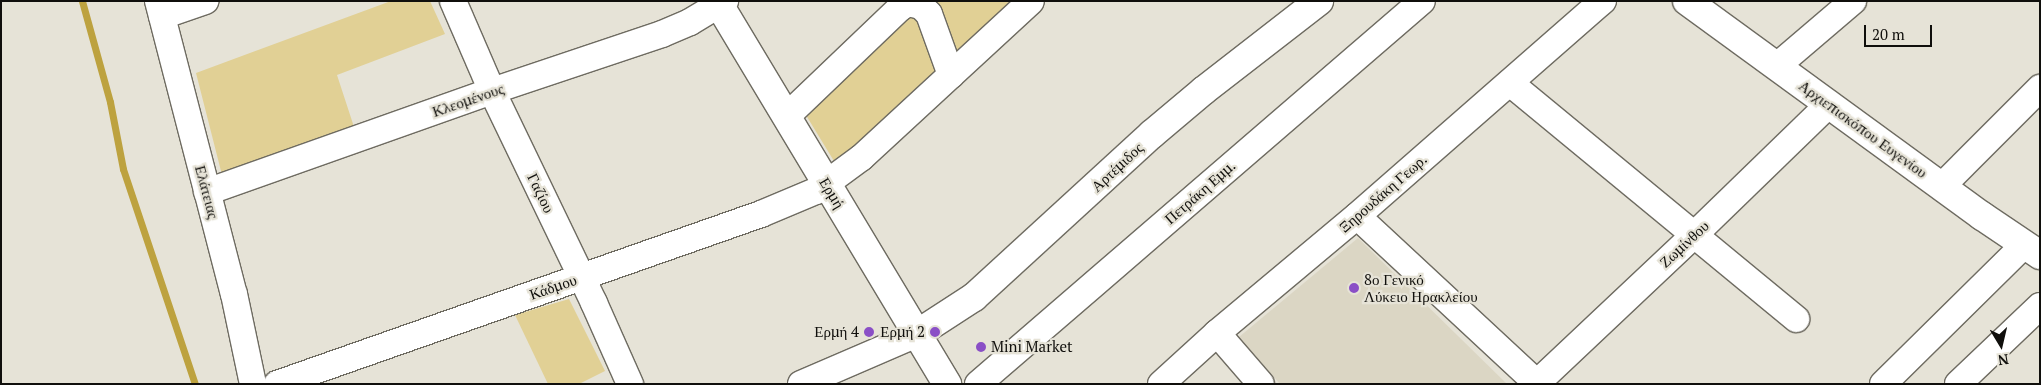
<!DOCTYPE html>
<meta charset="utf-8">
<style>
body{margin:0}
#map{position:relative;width:2041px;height:385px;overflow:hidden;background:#e6e3d7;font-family:"PT Serif",serif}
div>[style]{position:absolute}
.built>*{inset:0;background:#dbd6c4}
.green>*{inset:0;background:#e1d095}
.stream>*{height:7px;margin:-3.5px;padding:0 3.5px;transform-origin:3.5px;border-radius:3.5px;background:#bda23f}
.roads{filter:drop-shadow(1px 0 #6e6b61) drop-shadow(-1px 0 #6e6b61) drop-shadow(0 1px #6e6b61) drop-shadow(0 -1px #6e6b61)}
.minor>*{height:26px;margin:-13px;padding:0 13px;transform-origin:13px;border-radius:13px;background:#fff}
.tertiary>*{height:28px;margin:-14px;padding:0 14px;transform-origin:14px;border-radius:14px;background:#fff}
.dots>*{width:14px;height:14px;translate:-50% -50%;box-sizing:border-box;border:2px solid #e6e3d7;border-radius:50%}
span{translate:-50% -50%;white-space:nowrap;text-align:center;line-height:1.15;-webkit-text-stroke:4.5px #e6e3d7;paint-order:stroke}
.street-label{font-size:15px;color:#100f0c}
.poi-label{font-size:15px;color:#100f0c}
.left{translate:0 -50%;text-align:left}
.right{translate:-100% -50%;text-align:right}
.frame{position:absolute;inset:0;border:2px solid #100f0c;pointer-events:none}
.north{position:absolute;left:1976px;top:320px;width:50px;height:50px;-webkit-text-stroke:4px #e6e3d7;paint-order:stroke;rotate:171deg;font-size:14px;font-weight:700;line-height:20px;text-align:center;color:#100f0c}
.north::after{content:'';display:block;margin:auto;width:18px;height:22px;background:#100f0c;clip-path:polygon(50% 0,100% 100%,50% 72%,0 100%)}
.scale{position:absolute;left:1864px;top:25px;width:68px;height:22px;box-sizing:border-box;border:2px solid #100f0c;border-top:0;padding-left:6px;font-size:15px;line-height:18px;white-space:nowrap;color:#100f0c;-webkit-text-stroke:4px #e6e3d7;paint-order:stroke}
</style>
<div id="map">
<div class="built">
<i style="clip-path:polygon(1358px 238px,1507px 384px,1280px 384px,1239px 337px)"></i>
</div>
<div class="green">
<i style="clip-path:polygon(391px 1px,430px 1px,445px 34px,337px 75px,355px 130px,222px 175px,196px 73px)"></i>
<i style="clip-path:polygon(913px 1px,1016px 1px,837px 166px,801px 107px)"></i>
<i style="clip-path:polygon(569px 299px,605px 371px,579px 384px,548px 384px,515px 315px)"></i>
</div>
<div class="stream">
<i style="left:82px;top:1px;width:105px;rotate:74.5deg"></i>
<i style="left:110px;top:102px;width:68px;rotate:79deg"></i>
<i style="left:123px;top:169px;width:227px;rotate:71.5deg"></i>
</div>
<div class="roads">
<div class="minor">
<i style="left:158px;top:1px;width:303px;rotate:75.5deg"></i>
<i style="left:234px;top:294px;width:92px;rotate:78.1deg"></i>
<i style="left:453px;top:1px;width:98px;rotate:66.6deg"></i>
<i style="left:492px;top:91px;width:235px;rotate:64.3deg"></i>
<i style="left:594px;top:303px;width:89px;rotate:66deg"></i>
<i style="left:162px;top:16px;width:46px;rotate:-19.2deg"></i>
<i style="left:1777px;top:66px;width:100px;rotate:-40.5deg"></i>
<i style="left:1510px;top:83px;width:371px;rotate:39.5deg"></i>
<i style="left:787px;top:116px;width:156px;rotate:-43.7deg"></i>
<i style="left:900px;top:8px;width:9px;rotate:-32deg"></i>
<i style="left:908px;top:3px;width:13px;rotate:13deg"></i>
<i style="left:921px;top:6px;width:11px;rotate:45deg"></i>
<i style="left:929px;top:14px;width:65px;rotate:70.2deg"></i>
<i style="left:1942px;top:186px;width:139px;rotate:-45deg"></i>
<i style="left:207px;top:192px;width:302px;rotate:-19.5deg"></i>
<i style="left:492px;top:91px;width:179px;rotate:-18.5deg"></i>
<i style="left:662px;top:34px;width:30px;rotate:-23deg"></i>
<i style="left:690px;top:22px;width:41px;rotate:-31deg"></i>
<i style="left:1357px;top:216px;width:247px;rotate:42.9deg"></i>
<i style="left:1217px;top:333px;width:67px;rotate:49.2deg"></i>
<i style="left:1537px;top:383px;width:216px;rotate:-43.3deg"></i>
<i style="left:1694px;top:235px;width:188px;rotate:-44.1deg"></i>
<i style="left:277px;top:384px;width:513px;rotate:-19.35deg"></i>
<i style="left:761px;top:214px;width:60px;rotate:-22.7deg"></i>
<i style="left:816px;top:191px;width:56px;rotate:-36.3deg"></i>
<i style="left:861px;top:158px;width:231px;rotate:-42.7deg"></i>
<i style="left:801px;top:384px;width:126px;rotate:-23.3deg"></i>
<i style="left:978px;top:384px;width:586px;rotate:-40.78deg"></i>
<i style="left:1161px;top:384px;width:76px;rotate:-42.3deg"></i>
<i style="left:1217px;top:333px;width:182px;rotate:-39.9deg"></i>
<i style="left:1357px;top:216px;width:327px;rotate:-41.2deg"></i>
<i style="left:1883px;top:384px;width:198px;rotate:-44.6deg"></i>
<i style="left:1958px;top:384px;width:113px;rotate:-43.6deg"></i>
</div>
<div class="tertiary">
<i style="left:717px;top:1px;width:447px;rotate:59deg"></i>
<i style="left:1687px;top:1px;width:365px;rotate:36.1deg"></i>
<i style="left:1982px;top:216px;width:70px;rotate:33.9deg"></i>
<i style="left:917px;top:334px;width:68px;rotate:-33deg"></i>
<i style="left:974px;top:297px;width:241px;rotate:-42.5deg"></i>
<i style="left:1152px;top:134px;width:67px;rotate:-40.1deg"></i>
<i style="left:1203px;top:91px;width:147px;rotate:-37.8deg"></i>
</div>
</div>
<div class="dots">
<i style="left:1354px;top:288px;background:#8a4fc6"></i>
<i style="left:869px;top:332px;background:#8a4fc6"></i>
<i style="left:935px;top:332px;background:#8a4fc6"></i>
<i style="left:981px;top:347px;background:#8a4fc6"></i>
</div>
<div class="street-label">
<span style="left:468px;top:100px;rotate:-19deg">Κλεομένους</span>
<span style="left:1863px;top:129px;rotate:36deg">Αρχιεπισκόπου Ευγενίου</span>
<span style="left:1117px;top:167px;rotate:-43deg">Αρτέμιδος</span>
<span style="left:207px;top:192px;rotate:75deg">Ελάτειας</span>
<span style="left:1200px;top:192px;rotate:-41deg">Πετράκη Εμμ.</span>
<span style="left:541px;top:193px;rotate:64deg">Γαζίου</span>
<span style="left:832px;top:193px;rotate:59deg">Ερμή</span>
<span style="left:1383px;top:193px;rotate:-41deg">Ξηρουδάκη Γεωρ.</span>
<span style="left:1684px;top:244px;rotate:-43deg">Ζωμίνθου</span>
<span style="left:553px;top:287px;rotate:-19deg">Κάδμου</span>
</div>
<div class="poi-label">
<span class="left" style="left:1364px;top:288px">8ο Γενικό<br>Λύκειο Ηρακλείου</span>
<span class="right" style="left:859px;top:332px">Ερμή 4</span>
<span class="right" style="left:925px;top:332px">Ερμή 2</span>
<span class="left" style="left:991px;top:347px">Mini Market</span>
</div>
<div class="frame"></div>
<div class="north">N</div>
<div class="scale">20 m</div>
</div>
